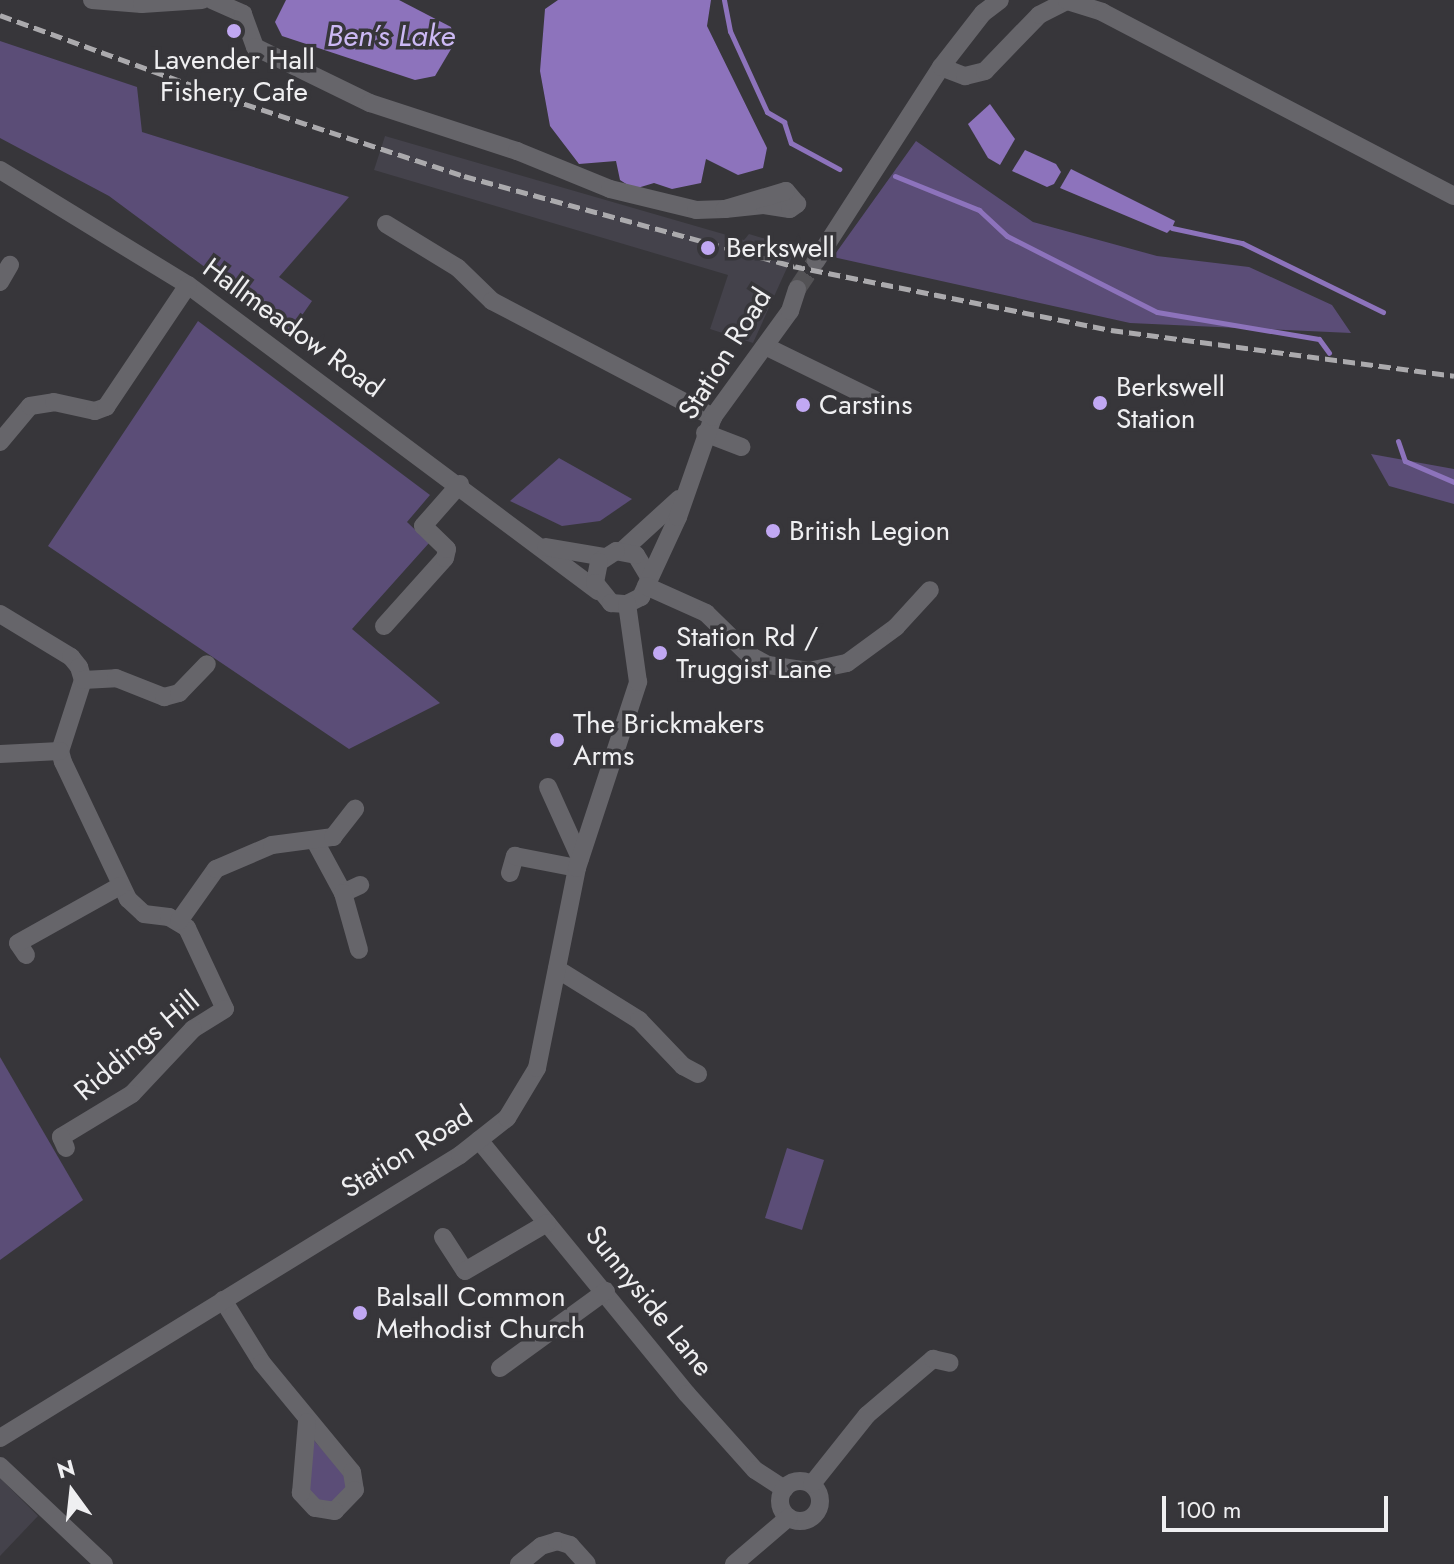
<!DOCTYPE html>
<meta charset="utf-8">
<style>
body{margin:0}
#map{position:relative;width:1454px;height:1564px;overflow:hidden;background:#37363a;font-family:Jost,sans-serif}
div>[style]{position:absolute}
.built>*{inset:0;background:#44424b}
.green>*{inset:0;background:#5b4d77}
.water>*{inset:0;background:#8d73bc}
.stream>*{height:5px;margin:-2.5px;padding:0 2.5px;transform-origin:2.5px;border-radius:2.5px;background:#8d73bc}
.minor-tunnel>*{height:18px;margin-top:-9px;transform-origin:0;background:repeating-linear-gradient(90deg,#535255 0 18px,transparent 0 27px)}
.minor>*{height:18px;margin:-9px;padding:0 9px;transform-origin:9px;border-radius:9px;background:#66656a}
.minor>.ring{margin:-9px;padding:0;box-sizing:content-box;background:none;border:18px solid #66656a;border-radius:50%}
.rail>*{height:5px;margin-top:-2.5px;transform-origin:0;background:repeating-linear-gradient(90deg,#abaaad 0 12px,transparent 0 18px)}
.dots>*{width:22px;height:22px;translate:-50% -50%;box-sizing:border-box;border:4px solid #37363a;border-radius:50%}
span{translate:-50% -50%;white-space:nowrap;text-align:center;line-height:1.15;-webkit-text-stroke:7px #37363a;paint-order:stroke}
.poi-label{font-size:28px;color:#efeff1}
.left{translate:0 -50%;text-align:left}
.street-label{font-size:28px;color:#efeff1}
.water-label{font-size:30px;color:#ccb9f4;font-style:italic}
.north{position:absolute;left:32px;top:1452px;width:80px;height:80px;-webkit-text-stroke:6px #37363a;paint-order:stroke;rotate:345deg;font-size:22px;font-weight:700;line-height:32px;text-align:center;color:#efeff1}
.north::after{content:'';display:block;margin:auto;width:28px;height:36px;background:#efeff1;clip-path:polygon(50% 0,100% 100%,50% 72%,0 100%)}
.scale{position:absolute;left:1162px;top:1496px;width:226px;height:36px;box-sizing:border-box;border:4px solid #efeff1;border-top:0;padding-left:10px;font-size:24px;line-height:28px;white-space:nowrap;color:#efeff1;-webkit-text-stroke:6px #37363a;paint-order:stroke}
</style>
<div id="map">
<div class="built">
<i style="clip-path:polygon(385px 136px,744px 240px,749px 234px,796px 248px,753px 343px,710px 329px,728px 275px,374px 170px)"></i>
<i style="clip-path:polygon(0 1478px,38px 1516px,0 1556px)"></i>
</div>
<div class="green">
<i style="clip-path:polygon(0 41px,137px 87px,142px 132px,349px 197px,279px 277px,312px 301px,291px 331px,109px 196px,0 138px)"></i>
<i style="clip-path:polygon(916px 141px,1033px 222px,1157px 256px,1249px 267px,1332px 305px,1351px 333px,1130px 323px,833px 257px)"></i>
<i style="clip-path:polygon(198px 321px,430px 495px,407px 522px,429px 543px,352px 629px,440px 703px,349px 749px,48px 546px)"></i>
<i style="clip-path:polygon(1371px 454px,1454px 469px,1454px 504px,1389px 486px)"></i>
<i style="clip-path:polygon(559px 458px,632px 499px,600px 521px,562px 526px,510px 501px)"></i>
<i style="clip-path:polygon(0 1057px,83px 1200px,0 1260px)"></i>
<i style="clip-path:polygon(787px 1148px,824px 1160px,802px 1230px,765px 1218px)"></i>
<i style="clip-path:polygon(310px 1436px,350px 1480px,339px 1503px,316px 1502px,304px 1480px)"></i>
</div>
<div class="water">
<i style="clip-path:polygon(286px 0,399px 0,451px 27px,454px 44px,435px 76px,415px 80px,282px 36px,275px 22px)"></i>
<i style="clip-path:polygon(558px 0,711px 0,707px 26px,767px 148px,763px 168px,738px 175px,706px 159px,701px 183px,672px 189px,654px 183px,634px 189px,620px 180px,616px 161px,579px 164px,550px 126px,540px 71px,545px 9px)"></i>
<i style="clip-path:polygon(990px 104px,1015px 139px,1000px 165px,988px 158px,968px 124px)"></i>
<i style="clip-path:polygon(1025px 150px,1056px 164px,1061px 172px,1054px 184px,1047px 187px,1012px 171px)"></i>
<i style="clip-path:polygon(1071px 169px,1175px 221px,1172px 228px,1167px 233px,1060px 188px)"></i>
</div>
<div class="stream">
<i style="left:724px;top:0;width:32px;rotate:79deg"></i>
<i style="left:730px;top:31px;width:89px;rotate:65.4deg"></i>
<i style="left:767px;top:112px;width:20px;rotate:30deg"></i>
<i style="left:784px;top:122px;width:22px;rotate:72deg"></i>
<i style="left:791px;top:143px;width:55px;rotate:28.4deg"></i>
<i style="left:895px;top:176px;width:91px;rotate:22deg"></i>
<i style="left:979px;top:210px;width:38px;rotate:43deg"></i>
<i style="left:1007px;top:236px;width:168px;rotate:26.9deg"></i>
<i style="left:1157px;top:312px;width:164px;rotate:9.5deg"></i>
<i style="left:1319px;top:339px;width:17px;rotate:54deg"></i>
<i style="left:1172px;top:228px;width:72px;rotate:12.1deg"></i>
<i style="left:1242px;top:243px;width:157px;rotate:26.1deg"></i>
<i style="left:1398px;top:441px;width:21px;rotate:71deg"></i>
<i style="left:1405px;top:461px;width:53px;rotate:23.2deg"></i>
</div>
<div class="minor-tunnel">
<i style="left:797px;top:289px;width:34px;rotate:-56deg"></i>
</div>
<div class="minor">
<i style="left:92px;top:0;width:50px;rotate:4.6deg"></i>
<i style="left:142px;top:4px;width:60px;rotate:-3.8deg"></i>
<i style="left:212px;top:0;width:34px;rotate:24deg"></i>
<i style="left:243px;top:14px;width:35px;rotate:70deg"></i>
<i style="left:255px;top:47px;width:128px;rotate:26deg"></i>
<i style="left:370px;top:103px;width:155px;rotate:18.1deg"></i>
<i style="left:517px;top:151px;width:100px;rotate:22.2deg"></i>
<i style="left:610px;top:189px;width:89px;rotate:13.7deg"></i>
<i style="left:696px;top:210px;width:29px;rotate:-2deg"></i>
<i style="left:725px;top:209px;width:39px;rotate:-6deg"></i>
<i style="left:764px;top:205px;width:26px;rotate:9deg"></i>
<i style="left:790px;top:209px;width:9px;rotate:-36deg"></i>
<i style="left:797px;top:204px;width:17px;rotate:-130deg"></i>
<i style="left:786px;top:191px;width:64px;rotate:163.6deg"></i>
<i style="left:941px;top:67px;width:26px;rotate:21deg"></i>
<i style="left:965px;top:76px;width:21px;rotate:-14deg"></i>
<i style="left:985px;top:71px;width:78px;rotate:-46deg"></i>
<i style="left:1039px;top:15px;width:31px;rotate:-27deg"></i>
<i style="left:1067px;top:1px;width:37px;rotate:17deg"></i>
<i style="left:1102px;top:12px;width:397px;rotate:27.6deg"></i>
<i style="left:0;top:170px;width:220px;rotate:31.5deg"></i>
<i style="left:188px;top:285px;width:512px;rotate:36.74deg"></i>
<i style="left:386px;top:224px;width:84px;rotate:31.4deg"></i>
<i style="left:458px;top:268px;width:47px;rotate:44.1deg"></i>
<i style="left:492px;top:301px;width:250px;rotate:27.7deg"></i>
<i style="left:816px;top:261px;width:231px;rotate:-57.2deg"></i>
<i style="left:941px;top:67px;width:68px;rotate:-52.1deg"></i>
<i style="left:983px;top:13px;width:21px;rotate:-37deg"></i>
<i style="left:0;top:282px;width:20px;rotate:-60deg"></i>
<i style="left:765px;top:346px;width:123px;rotate:26.1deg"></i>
<i style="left:705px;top:433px;width:39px;rotate:21deg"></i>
<i style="left:0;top:442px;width:47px;rotate:-50.2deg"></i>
<i style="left:30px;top:406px;width:24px;rotate:-9deg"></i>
<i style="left:54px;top:402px;width:42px;rotate:12.4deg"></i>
<i style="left:95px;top:411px;width:12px;rotate:-20deg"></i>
<i style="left:106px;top:407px;width:147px;rotate:-56.1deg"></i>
<i style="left:546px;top:547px;width:60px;rotate:9.6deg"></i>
<i style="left:622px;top:551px;width:77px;rotate:-42.4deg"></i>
<i style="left:648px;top:575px;width:23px;rotate:-121deg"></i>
<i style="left:636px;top:555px;width:20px;rotate:-169deg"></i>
<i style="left:616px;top:551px;width:20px;rotate:147deg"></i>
<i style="left:599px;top:562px;width:21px;rotate:101deg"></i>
<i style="left:595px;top:583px;width:26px;rotate:51deg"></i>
<i style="left:611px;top:603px;width:16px;rotate:4deg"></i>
<i style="left:627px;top:604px;width:16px;rotate:-27deg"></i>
<i style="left:641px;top:597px;width:88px;rotate:-65.2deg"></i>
<i style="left:678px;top:517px;width:106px;rotate:-70.7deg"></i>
<i style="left:713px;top:417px;width:131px;rotate:-54deg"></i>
<i style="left:790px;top:311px;width:23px;rotate:-72deg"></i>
<i style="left:646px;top:586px;width:66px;rotate:24.2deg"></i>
<i style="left:706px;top:613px;width:60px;rotate:44.3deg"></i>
<i style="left:749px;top:655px;width:21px;rotate:28deg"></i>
<i style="left:768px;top:665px;width:41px;rotate:8.3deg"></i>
<i style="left:809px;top:671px;width:39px;rotate:-12deg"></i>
<i style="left:847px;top:663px;width:61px;rotate:-36.3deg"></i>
<i style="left:896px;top:627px;width:50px;rotate:-47.4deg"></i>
<i style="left:0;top:614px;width:83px;rotate:31.2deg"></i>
<i style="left:71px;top:657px;width:13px;rotate:51deg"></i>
<i style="left:79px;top:667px;width:14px;rotate:73deg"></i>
<i style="left:83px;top:680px;width:75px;rotate:107.9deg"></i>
<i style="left:60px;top:751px;width:11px;rotate:75deg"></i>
<i style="left:63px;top:762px;width:152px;rotate:64.6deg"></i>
<i style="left:128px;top:899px;width:22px;rotate:43deg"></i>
<i style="left:144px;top:914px;width:25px;rotate:7deg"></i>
<i style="left:169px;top:917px;width:21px;rotate:31deg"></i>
<i style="left:187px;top:928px;width:89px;rotate:64.9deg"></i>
<i style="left:225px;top:1009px;width:38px;rotate:148deg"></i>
<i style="left:193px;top:1029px;width:89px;rotate:133.2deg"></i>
<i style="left:132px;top:1094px;width:83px;rotate:148.8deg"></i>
<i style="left:61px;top:1137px;width:12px;rotate:66deg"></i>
<i style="left:384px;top:626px;width:91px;rotate:-48.1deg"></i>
<i style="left:445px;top:558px;width:9px;rotate:-77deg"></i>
<i style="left:447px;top:549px;width:33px;rotate:-136deg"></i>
<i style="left:423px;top:526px;width:56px;rotate:-48.6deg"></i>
<i style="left:83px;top:680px;width:33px;rotate:-3deg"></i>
<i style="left:116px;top:678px;width:52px;rotate:21.6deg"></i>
<i style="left:164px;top:697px;width:16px;rotate:-15deg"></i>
<i style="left:179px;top:693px;width:40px;rotate:-46deg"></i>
<i style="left:0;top:754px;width:60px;rotate:-2.9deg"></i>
<i style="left:548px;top:787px;width:78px;rotate:65.7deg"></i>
<i style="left:316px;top:843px;width:57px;rotate:61.6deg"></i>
<i style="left:343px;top:893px;width:19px;rotate:-25deg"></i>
<i style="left:510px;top:873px;width:18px;rotate:-74deg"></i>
<i style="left:515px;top:856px;width:63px;rotate:11deg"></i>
<i style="left:343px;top:893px;width:59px;rotate:74.3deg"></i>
<i style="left:179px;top:921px;width:64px;rotate:-54.6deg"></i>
<i style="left:216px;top:869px;width:61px;rotate:-23.2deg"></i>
<i style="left:272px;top:845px;width:62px;rotate:-7.5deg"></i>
<i style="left:333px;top:837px;width:36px;rotate:-52deg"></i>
<i style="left:26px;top:955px;width:14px;rotate:-124deg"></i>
<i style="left:18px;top:943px;width:117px;rotate:-29.2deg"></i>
<i style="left:557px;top:969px;width:97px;rotate:31.9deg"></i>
<i style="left:639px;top:1020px;width:64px;rotate:46.3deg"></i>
<i style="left:683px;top:1066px;width:17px;rotate:28deg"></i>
<i style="left:479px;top:1140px;width:328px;rotate:50.7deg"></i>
<i style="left:687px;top:1394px;width:102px;rotate:48.2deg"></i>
<i style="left:755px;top:1470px;width:35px;rotate:33deg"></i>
<i style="left:443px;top:1237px;width:40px;rotate:57.1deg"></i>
<i style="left:465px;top:1271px;width:95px;rotate:-30.3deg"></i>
<i style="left:223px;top:1300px;width:74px;rotate:58.2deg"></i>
<i style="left:262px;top:1363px;width:141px;rotate:50.5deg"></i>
<i style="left:352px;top:1472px;width:18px;rotate:81deg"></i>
<i style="left:355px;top:1490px;width:29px;rotate:134deg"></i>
<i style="left:335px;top:1511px;width:20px;rotate:-171deg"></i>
<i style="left:315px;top:1508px;width:21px;rotate:-133deg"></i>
<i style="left:301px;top:1493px;width:71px;rotate:-85.2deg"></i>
<i style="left:500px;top:1368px;width:131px;rotate:-36deg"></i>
<i style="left:0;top:1438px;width:540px;rotate:-31.6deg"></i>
<i style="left:460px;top:1155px;width:60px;rotate:-38.2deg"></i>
<i style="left:507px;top:1118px;width:58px;rotate:-59deg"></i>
<i style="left:537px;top:1068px;width:204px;rotate:-78.7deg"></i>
<i style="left:577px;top:868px;width:196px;rotate:-71.8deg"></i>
<i style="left:638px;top:682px;width:79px;rotate:-98deg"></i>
<i style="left:0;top:1466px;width:143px;rotate:43.3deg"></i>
<i class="ring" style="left:780px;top:1481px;width:22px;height:22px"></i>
<i style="left:812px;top:1484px;width:88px;rotate:-51.4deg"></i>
<i style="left:867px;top:1415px;width:87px;rotate:-40.3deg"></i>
<i style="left:933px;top:1359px;width:17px;rotate:13deg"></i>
<i style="left:519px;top:1564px;width:28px;rotate:-39deg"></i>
<i style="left:541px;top:1546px;width:17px;rotate:-17deg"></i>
<i style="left:557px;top:1541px;width:14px;rotate:17deg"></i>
<i style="left:570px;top:1545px;width:25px;rotate:48deg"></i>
<i style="left:734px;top:1564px;width:72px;rotate:-40.5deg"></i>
</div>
<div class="rail">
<i style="left:0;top:15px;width:242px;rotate:20.1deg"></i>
<i style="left:227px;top:98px;width:250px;rotate:18.2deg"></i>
<i style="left:464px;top:176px;width:341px;rotate:15.3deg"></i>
<i style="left:793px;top:266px;width:324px;rotate:11.4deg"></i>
<i style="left:1111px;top:330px;width:346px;rotate:7.6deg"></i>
</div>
<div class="dots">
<i style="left:234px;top:31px;background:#c1a8f3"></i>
<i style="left:708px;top:248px;background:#c1a8f3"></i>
<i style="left:1100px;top:403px;background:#c1a8f3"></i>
<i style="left:803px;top:405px;background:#c1a8f3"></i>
<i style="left:773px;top:531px;background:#c1a8f3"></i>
<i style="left:660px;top:653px;background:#c1a8f3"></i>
<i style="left:557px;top:740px;background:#c1a8f3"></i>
<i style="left:360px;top:1313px;background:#c1a8f3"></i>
</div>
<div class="poi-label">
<span style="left:234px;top:76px">Lavender Hall<br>Fishery Cafe</span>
<span class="left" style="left:726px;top:248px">Berkswell</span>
<span class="left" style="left:1116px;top:403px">Berkswell<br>Station</span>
<span class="left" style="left:819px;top:405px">Carstins</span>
<span class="left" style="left:789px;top:531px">British Legion</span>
<span class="left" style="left:676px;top:653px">Station Rd /<br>Truggist Lane</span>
<span class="left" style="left:573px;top:740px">The Brickmakers<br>Arms</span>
<span class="left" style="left:376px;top:1313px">Balsall Common<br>Methodist Church</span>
</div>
<div class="street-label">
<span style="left:293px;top:328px;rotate:36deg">Hallmeadow Road</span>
<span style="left:725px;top:354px;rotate:-58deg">Station Road</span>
<span style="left:137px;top:1046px;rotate:-40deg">Riddings Hill</span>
<span style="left:407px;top:1152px;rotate:-32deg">Station Road</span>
<span style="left:649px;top:1301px;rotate:51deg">Sunnyside Lane</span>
</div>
<div class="water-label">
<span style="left:391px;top:36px">Ben’s Lake</span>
</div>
<div class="north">N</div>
<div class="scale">100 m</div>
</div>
